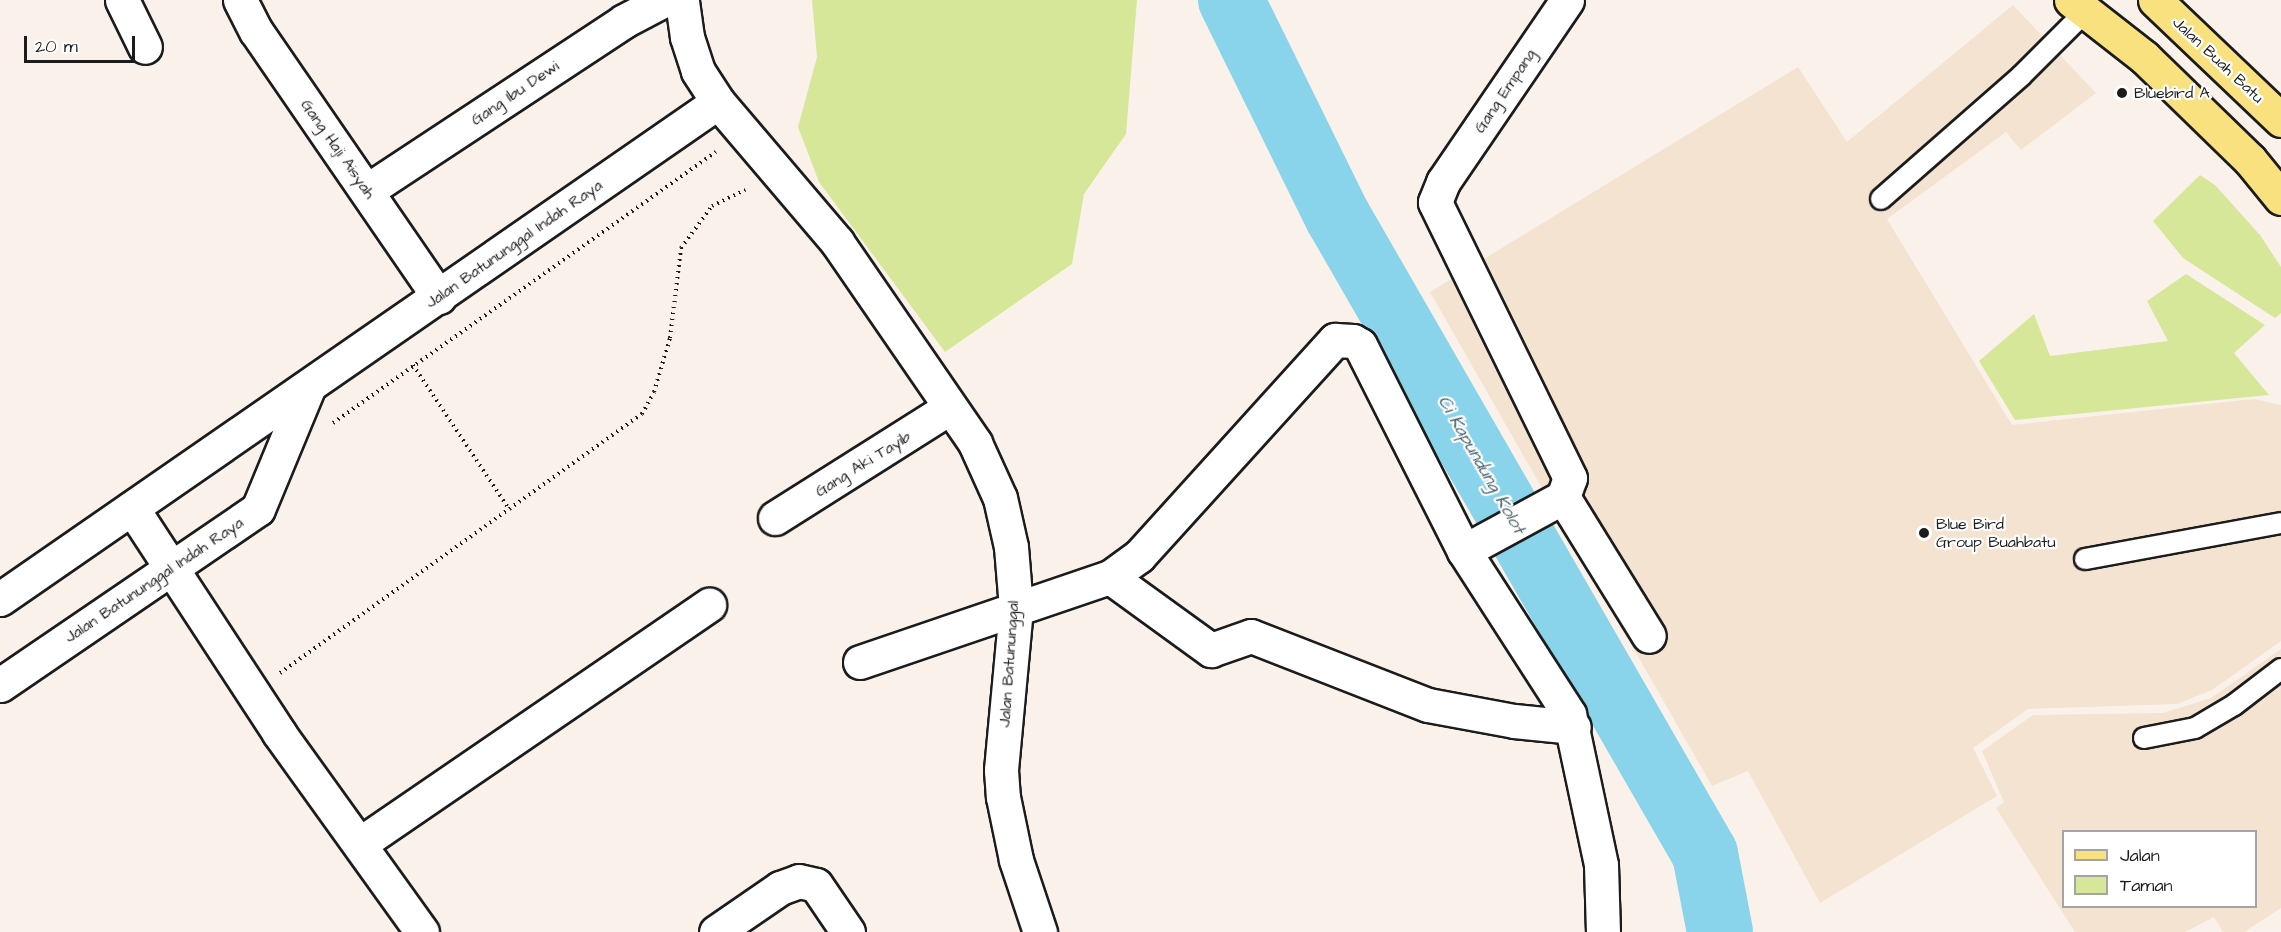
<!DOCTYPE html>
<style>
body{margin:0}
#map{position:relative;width:2281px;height:932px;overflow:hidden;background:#faf2ea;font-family:"Architects Daughter",sans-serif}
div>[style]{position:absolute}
.built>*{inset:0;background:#f3e3d0}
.green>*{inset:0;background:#d7e79a}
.river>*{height:66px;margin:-33px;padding:0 33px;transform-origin:33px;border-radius:33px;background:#8ad4eb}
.path>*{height:4px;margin-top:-2px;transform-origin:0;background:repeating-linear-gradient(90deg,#1c1c1c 0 1.5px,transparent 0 6px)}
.roads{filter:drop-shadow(2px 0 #1c1c1c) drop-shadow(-2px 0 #1c1c1c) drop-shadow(0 2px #1c1c1c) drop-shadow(0 -2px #1c1c1c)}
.service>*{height:20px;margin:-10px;padding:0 10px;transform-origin:10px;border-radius:10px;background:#fff}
.minor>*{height:33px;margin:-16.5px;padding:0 16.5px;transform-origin:16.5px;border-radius:16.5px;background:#fff}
.tertiary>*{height:33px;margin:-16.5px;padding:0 16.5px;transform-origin:16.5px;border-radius:16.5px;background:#fff}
.primary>*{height:33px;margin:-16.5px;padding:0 16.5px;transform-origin:16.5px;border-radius:16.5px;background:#fae180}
.dots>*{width:16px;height:16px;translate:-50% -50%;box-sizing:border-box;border:3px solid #fff;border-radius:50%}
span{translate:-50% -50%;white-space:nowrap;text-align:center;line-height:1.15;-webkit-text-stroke:4.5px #fff;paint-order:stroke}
.street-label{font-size:16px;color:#1c1c1c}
.poi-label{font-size:16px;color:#1c1c1c}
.left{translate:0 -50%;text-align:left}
.water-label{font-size:18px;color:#425c64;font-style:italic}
.legend{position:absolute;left:2062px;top:830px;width:195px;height:78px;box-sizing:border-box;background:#fff;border:2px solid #a4a4a4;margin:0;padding:8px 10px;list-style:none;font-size:18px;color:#1c1c1c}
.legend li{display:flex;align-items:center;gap:12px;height:30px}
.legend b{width:30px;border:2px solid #a4a4a4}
.scale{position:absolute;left:24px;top:36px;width:111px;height:27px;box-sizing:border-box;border:3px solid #1c1c1c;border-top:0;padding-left:8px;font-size:18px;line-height:21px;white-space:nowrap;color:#1c1c1c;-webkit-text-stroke:4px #fff;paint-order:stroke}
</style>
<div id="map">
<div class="built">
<i style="clip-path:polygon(2013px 5px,2096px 93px,2021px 150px,2006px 132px,1887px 219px,2012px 425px,2254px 399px,2281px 405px,2281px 641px,2212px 690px,2177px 704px,2028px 709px,1973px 748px,1997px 796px,1820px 903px,1748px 771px,1712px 786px,1430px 292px,1798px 67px,1847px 142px)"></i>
<i style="clip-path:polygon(evenodd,2281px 649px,2281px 908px,2244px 932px,2223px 932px,2214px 917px,2185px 932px,2075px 932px,1996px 808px,2004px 802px,1982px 751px,2033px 715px,2163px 713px,2211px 698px,2281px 649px,2064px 832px,2256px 832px,2256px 906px,2064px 906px,2064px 832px)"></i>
</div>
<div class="green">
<i style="clip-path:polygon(812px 0,1137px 0,1126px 134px,1084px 194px,1072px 264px,945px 352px,819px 182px,798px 127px,817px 57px)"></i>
<i style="clip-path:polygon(2200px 175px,2215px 185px,2260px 235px,2281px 267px,2281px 313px,2275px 318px,2183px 258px,2153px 221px)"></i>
<i style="clip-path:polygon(2186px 274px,2265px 325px,2234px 353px,2269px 395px,2015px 420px,1979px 361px,2034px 314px,2050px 356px,2168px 341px,2147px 301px)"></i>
</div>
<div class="river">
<i style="left:1231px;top:0;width:242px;rotate:63.8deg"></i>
<i style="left:1338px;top:217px;width:735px;rotate:60.05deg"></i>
<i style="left:1705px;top:854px;width:79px;rotate:79.1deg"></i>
</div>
<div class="path">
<i style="left:413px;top:365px;width:173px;rotate:56.3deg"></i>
<i style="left:333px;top:423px;width:469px;rotate:-35.3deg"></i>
<i style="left:280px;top:673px;width:445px;rotate:-35.6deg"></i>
<i style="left:642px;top:414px;width:25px;rotate:-61deg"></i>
<i style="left:654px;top:392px;width:56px;rotate:-73.5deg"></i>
<i style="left:670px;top:338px;width:91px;rotate:-83deg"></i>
<i style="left:681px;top:248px;width:52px;rotate:-53.6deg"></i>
<i style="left:712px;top:206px;width:37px;rotate:-26deg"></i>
</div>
<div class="roads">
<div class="service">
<i style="left:1881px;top:199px;width:186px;rotate:-41.3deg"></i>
<i style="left:2021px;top:76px;width:92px;rotate:-45deg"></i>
<i style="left:2085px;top:559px;width:199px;rotate:-10.4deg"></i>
<i style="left:2144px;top:738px;width:52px;rotate:-11.1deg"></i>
<i style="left:2195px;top:728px;width:45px;rotate:-30.5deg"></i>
<i style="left:2234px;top:705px;width:59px;rotate:-37.5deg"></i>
</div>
<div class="minor">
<i style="left:122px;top:0;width:52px;rotate:63.9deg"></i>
<i style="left:240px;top:0;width:35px;rotate:63deg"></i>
<i style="left:256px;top:31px;width:323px;rotate:55.5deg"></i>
<i style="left:718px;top:102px;width:184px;rotate:49.6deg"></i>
<i style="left:837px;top:242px;width:244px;rotate:55.5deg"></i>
<i style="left:975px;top:443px;width:60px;rotate:65.6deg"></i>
<i style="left:1000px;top:498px;width:50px;rotate:77.3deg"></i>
<i style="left:1011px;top:547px;width:61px;rotate:85.3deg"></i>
<i style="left:1016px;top:608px;width:163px;rotate:95.3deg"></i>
<i style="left:1001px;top:770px;width:27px;rotate:86deg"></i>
<i style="left:1003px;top:797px;width:64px;rotate:78.3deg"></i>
<i style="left:1016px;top:860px;width:76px;rotate:71.6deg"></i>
<i style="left:368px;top:190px;width:307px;rotate:-33.4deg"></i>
<i style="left:624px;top:21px;width:45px;rotate:-27.7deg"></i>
<i style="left:1563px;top:497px;width:163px;rotate:58.3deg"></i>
<i style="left:132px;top:508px;width:269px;rotate:56.8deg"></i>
<i style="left:279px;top:733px;width:245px;rotate:54.3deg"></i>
<i style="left:775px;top:518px;width:206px;rotate:-32.3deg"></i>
<i style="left:1464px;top:551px;width:113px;rotate:-28.6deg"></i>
<i style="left:1563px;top:497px;width:20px;rotate:-70deg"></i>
<i style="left:1570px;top:478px;width:307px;rotate:-116.1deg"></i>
<i style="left:1435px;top:202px;width:22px;rotate:-68deg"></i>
<i style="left:1443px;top:182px;width:220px;rotate:-55.7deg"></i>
<i style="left:1110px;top:577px;width:125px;rotate:35.9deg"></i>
<i style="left:1211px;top:650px;width:42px;rotate:-19.3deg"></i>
<i style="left:1251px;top:636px;width:190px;rotate:21.3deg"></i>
<i style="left:1428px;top:705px;width:87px;rotate:10.5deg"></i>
<i style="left:1514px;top:721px;width:60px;rotate:5.7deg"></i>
<i style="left:860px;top:662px;width:264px;rotate:-18.8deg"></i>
<i style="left:1110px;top:577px;width:36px;rotate:-36deg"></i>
<i style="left:1139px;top:556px;width:292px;rotate:-47.8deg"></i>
<i style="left:1335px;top:340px;width:18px;rotate:3deg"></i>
<i style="left:1353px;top:341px;width:8px;rotate:30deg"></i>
<i style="left:1360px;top:345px;width:231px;rotate:63.2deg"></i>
<i style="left:1464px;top:551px;width:194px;rotate:57.2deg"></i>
<i style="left:1569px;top:714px;width:154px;rotate:78deg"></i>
<i style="left:1601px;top:865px;width:67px;rotate:88.3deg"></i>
<i style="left:361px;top:843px;width:422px;rotate:-34.4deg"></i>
<i style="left:716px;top:932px;width:78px;rotate:-34.5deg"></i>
<i style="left:780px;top:888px;width:20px;rotate:-20deg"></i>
<i style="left:799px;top:881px;width:17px;rotate:13deg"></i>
<i style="left:816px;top:885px;width:57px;rotate:55.8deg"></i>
</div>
<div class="tertiary">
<i style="left:0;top:599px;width:873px;rotate:-34.69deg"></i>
<i style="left:718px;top:102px;width:37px;rotate:-123deg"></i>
<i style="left:698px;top:71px;width:36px;rotate:-108deg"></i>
<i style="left:687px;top:37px;width:37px;rotate:-98deg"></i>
<i style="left:0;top:685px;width:312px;rotate:-34.3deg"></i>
<i style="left:258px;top:509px;width:133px;rotate:-67.5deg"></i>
</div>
<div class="primary">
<i style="left:2071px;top:0;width:93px;rotate:38deg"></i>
<i style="left:2144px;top:57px;width:148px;rotate:44.2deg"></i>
<i style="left:2250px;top:160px;width:49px;rotate:50.8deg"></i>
<i style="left:2155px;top:0;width:174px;rotate:43.6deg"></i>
</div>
</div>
<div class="dots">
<i style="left:2122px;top:93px;background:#1c1c1c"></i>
<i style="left:1924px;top:533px;background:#1c1c1c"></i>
</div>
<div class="street-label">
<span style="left:2218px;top:60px;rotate:43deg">Jalan Buah Batu</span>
<span style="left:1505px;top:91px;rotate:-56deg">Gang Empang</span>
<span style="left:515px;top:93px;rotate:-34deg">Gang Ibu Dewi</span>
<span style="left:338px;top:149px;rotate:55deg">Gang Haji Aisyah</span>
<span style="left:514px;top:244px;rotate:-35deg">Jalan Batununggal Indah Raya</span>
<span style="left:863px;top:464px;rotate:-32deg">Gang Aki Tayib</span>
<span style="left:154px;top:580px;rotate:-34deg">Jalan Batununggal Indah Raya</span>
<span style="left:1009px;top:664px;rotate:-86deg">Jalan Batununggal</span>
</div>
<div class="poi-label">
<span class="left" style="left:2134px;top:93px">Bluebird A</span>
<span class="left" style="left:1936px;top:533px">Blue Bird<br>Group Buahbatu</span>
</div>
<div class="water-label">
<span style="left:1481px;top:465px;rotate:60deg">Ci Kapundung Kolot</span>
</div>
<ul class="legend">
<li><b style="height:8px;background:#fae180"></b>Jalan</li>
<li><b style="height:16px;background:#d7e79a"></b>Taman</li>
</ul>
<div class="scale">20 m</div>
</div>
